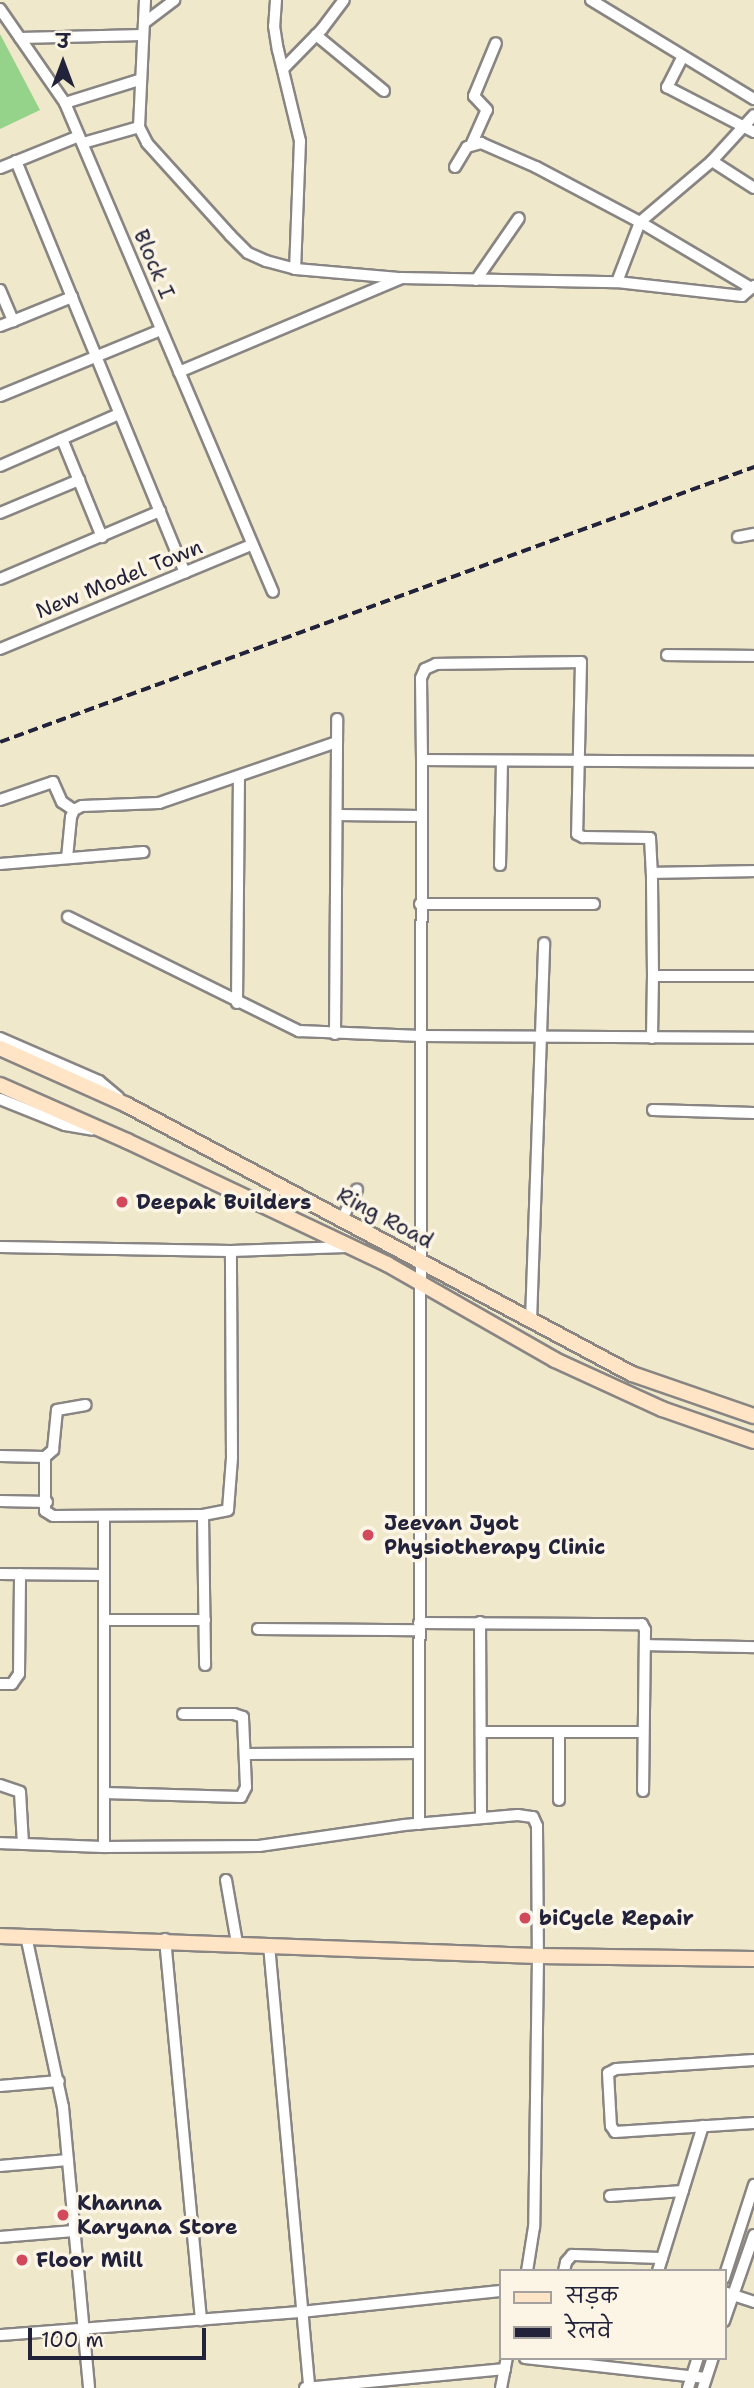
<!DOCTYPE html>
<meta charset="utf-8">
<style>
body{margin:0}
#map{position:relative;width:754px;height:2388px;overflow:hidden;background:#efe8cb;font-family:"Shantell Sans","Playpen Sans Deva",sans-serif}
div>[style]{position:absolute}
.green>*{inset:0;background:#94d389}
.roads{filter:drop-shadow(2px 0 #888583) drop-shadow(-2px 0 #888583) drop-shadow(0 2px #888583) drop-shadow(0 -2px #888583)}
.street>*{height:10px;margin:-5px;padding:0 5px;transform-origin:5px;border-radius:5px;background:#fff}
.secondary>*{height:14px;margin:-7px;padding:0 7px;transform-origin:7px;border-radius:7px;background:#ffe4c6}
.rail>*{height:3.5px;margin-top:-1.75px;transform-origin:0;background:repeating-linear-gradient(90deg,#22223b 0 10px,transparent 0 15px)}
.dots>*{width:19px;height:19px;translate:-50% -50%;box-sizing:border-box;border:4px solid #fcf5e5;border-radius:50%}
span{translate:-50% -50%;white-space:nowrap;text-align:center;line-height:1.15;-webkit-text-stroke:7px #fcf5e5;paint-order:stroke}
.street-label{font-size:21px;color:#22223b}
.poi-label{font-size:21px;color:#22223b;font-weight:700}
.left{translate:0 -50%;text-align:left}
.legend{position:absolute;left:499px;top:2269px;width:228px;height:91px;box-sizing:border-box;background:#fcf5e5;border:2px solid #a5a1a1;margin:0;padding:9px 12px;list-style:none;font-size:21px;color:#22223b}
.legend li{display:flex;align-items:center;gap:14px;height:35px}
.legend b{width:35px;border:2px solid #a5a1a1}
.north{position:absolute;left:28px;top:28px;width:70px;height:70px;-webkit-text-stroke:5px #fcf5e5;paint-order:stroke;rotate:0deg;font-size:19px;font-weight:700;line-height:28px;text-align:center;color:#22223b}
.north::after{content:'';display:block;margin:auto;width:24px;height:32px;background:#22223b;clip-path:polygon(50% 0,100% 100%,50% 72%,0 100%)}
.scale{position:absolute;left:28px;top:2328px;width:178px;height:32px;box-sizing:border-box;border:4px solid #22223b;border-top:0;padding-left:9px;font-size:21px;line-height:24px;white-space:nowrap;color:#22223b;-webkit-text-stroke:5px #fcf5e5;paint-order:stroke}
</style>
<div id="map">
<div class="green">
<i style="clip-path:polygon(0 34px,40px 110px,0 129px)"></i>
</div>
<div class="roads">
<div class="street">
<i style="left:145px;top:0;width:127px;rotate:92.7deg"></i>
<i style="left:139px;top:127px;width:18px;rotate:63deg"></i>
<i style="left:147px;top:143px;width:124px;rotate:47.9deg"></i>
<i style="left:230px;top:235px;width:25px;rotate:45deg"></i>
<i style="left:248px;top:253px;width:20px;rotate:24deg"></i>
<i style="left:266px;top:261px;width:30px;rotate:15deg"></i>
<i style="left:295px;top:269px;width:102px;rotate:5deg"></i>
<i style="left:276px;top:0;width:26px;rotate:94deg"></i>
<i style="left:274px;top:26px;width:24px;rotate:81deg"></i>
<i style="left:278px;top:50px;width:94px;rotate:76.4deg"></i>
<i style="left:300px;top:141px;width:128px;rotate:92.2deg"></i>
<i style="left:591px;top:0;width:191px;rotate:31.3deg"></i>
<i style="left:0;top:9px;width:114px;rotate:55.3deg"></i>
<i style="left:65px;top:103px;width:531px;rotate:66.96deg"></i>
<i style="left:144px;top:23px;width:38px;rotate:-37deg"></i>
<i style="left:316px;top:35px;width:88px;rotate:39.5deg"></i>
<i style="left:20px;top:38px;width:123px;rotate:-1.4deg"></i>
<i style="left:682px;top:58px;width:33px;rotate:117deg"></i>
<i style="left:667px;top:87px;width:98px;rotate:27.3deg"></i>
<i style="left:283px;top:69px;width:56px;rotate:-45.7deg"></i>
<i style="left:322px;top:29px;width:36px;rotate:-53deg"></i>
<i style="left:65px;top:103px;width:77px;rotate:-17.3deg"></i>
<i style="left:83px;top:143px;width:58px;rotate:-15.9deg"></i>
<i style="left:472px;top:143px;width:36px;rotate:-66deg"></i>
<i style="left:487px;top:110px;width:19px;rotate:-133deg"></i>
<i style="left:474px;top:96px;width:57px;rotate:-67.5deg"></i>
<i style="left:16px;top:161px;width:445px;rotate:67.7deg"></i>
<i style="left:712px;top:161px;width:50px;rotate:32.7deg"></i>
<i style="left:455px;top:167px;width:23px;rotate:-59deg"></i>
<i style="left:467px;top:147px;width:15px;rotate:-16deg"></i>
<i style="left:481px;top:143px;width:60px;rotate:23.6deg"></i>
<i style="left:536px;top:167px;width:118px;rotate:27.9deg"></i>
<i style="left:640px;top:222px;width:94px;rotate:-40.3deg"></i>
<i style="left:712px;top:161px;width:62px;rotate:-47.6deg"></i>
<i style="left:0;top:168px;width:85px;rotate:-22.1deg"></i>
<i style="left:476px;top:280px;width:75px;rotate:-55.3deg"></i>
<i style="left:617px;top:282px;width:64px;rotate:-69deg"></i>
<i style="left:640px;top:222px;width:129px;rotate:30.7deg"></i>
<i style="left:0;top:290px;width:34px;rotate:67deg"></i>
<i style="left:13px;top:321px;width:14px;rotate:159deg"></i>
<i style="left:13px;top:321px;width:64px;rotate:-22.1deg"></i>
<i style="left:179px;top:372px;width:241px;rotate:-22.9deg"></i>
<i style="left:401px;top:278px;width:216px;rotate:1.1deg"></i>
<i style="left:617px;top:282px;width:126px;rotate:6.4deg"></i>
<i style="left:742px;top:296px;width:16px;rotate:-40deg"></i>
<i style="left:0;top:396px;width:174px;rotate:-22.3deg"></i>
<i style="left:62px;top:439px;width:106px;rotate:67.8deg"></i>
<i style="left:0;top:466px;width:130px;rotate:-23.6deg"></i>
<i style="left:0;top:513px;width:86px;rotate:-22.7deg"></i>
<i style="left:738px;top:537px;width:16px;rotate:-11deg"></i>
<i style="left:0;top:579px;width:174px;rotate:-23deg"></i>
<i style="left:0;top:649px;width:272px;rotate:-22.5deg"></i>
<i style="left:667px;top:655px;width:87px;rotate:0.7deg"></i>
<i style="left:422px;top:760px;width:82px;rotate:-90.7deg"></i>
<i style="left:421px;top:678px;width:10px;rotate:-66deg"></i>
<i style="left:425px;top:669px;width:12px;rotate:-24deg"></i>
<i style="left:436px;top:664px;width:145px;rotate:-0.8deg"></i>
<i style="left:581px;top:662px;width:172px;rotate:91.3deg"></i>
<i style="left:577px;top:834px;width:7px;rotate:27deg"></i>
<i style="left:583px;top:837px;width:67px;rotate:0.9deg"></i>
<i style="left:650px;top:838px;width:35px;rotate:87deg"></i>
<i style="left:0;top:800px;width:56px;rotate:-18.8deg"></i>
<i style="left:53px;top:782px;width:22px;rotate:66deg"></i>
<i style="left:62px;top:802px;width:14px;rotate:34deg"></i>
<i style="left:337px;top:815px;width:83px;rotate:0.7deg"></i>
<i style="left:67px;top:858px;width:41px;rotate:-84.4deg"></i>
<i style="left:71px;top:817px;width:8px;rotate:-67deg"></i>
<i style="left:74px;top:810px;width:9px;rotate:-27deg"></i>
<i style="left:82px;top:806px;width:77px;rotate:-2.2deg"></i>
<i style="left:159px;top:803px;width:188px;rotate:-18.9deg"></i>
<i style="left:0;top:864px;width:144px;rotate:-4.8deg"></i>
<i style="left:500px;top:865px;width:104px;rotate:-88.9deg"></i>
<i style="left:420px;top:904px;width:174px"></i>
<i style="left:68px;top:917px;width:258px;rotate:26.3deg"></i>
<i style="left:299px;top:1031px;width:122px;rotate:2.3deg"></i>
<i style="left:421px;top:1036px;width:333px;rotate:0.3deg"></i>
<i style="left:653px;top:976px;width:103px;rotate:-90.6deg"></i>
<i style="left:652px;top:873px;width:102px;rotate:-1.1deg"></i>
<i style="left:237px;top:1003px;width:227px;rotate:-89.5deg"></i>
<i style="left:335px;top:1034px;width:315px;rotate:-89.6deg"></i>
<i style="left:0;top:1038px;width:108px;rotate:23.5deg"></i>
<i style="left:99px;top:1081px;width:25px;rotate:40deg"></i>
<i style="left:652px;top:1038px;width:62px;rotate:-89.1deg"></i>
<i style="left:653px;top:976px;width:101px"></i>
<i style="left:0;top:1099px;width:70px;rotate:21.8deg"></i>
<i style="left:65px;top:1125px;width:27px;rotate:10deg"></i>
<i style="left:653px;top:1110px;width:101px;rotate:1.7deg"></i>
<i style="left:342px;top:1219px;width:33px;rotate:-63deg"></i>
<i style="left:0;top:1247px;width:231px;rotate:1deg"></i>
<i style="left:231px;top:1251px;width:115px;rotate:-2deg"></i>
<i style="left:531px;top:1321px;width:378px;rotate:-88deg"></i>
<i style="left:0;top:1456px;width:45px;rotate:1.3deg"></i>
<i style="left:45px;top:1457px;width:54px;rotate:90deg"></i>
<i style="left:45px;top:1511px;width:9px;rotate:32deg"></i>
<i style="left:53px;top:1516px;width:150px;rotate:-0.4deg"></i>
<i style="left:203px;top:1515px;width:25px;rotate:-11deg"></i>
<i style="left:228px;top:1510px;width:52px;rotate:-85.6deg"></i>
<i style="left:232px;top:1458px;width:207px;rotate:-90.3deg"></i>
<i style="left:45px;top:1457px;width:11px;rotate:-41deg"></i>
<i style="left:53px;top:1450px;width:40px;rotate:-84.3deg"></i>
<i style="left:57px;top:1410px;width:29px;rotate:-10deg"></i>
<i style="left:0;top:1501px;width:47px;rotate:1.2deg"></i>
<i style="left:203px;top:1515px;width:150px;rotate:89.2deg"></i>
<i style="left:104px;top:1516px;width:331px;rotate:90deg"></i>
<i style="left:104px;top:1847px;width:155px;rotate:-0.4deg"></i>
<i style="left:259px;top:1846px;width:147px;rotate:-8.2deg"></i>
<i style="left:404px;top:1825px;width:114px;rotate:-5deg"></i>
<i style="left:518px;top:1815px;width:15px;rotate:8deg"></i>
<i style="left:533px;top:1817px;width:10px;rotate:66deg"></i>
<i style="left:537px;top:1826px;width:130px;rotate:89.6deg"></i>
<i style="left:538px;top:1956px;width:271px;rotate:90.8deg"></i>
<i style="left:534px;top:2227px;width:45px;rotate:99deg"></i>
<i style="left:0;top:1574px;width:104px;rotate:0.6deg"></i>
<i style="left:104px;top:1620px;width:101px"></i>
<i style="left:480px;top:1622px;width:196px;rotate:89.7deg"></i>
<i style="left:419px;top:1623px;width:223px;rotate:0.3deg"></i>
<i style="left:642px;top:1624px;width:7px;rotate:63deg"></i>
<i style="left:645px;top:1630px;width:161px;rotate:90.7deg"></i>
<i style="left:258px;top:1629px;width:162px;rotate:0.4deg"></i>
<i style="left:645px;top:1645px;width:109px;rotate:1.1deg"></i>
<i style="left:0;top:1684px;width:12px"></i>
<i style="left:12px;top:1684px;width:12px;rotate:-55deg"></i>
<i style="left:19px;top:1674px;width:100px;rotate:-89.4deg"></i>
<i style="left:481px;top:1732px;width:162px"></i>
<i style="left:246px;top:1754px;width:173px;rotate:-0.3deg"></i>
<i style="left:0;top:1785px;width:21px;rotate:19deg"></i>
<i style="left:20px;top:1792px;width:52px;rotate:86.7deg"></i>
<i style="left:104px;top:1793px;width:137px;rotate:1.7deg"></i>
<i style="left:241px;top:1797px;width:11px;rotate:-63deg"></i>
<i style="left:246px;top:1787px;width:70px;rotate:-92.5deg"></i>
<i style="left:243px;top:1717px;width:9px;rotate:-162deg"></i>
<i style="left:234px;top:1714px;width:51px;rotate:180deg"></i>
<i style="left:559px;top:1800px;width:68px;rotate:-90deg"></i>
<i style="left:419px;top:1824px;width:1064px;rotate:-89.84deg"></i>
<i style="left:422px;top:760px;width:332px;rotate:0.3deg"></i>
<i style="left:0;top:1843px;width:104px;rotate:2.2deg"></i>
<i style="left:226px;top:1880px;width:64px;rotate:80.1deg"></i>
<i style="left:26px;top:1936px;width:175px;rotate:77.8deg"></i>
<i style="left:63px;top:2107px;width:282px;rotate:84.7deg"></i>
<i style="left:165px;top:1939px;width:383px;rotate:84.6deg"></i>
<i style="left:269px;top:1945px;width:445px;rotate:84.8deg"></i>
<i style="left:754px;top:2060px;width:138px;rotate:176.3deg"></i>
<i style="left:616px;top:2069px;width:9px;rotate:153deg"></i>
<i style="left:608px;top:2073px;width:53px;rotate:86.8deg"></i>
<i style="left:611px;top:2126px;width:7px;rotate:56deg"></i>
<i style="left:615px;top:2132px;width:139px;rotate:-3.7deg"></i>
<i style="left:0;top:2086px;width:59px;rotate:-4.8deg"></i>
<i style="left:0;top:2166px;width:68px;rotate:-5deg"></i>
<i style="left:610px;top:2196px;width:73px;rotate:-3.9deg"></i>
<i style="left:0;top:2237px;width:74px;rotate:-4.6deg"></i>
<i style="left:564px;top:2271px;width:9px;rotate:-77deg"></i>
<i style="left:566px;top:2262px;width:9px;rotate:-49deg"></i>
<i style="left:572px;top:2255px;width:90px;rotate:1.9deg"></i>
<i style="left:658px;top:2271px;width:152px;rotate:-72.8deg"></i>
<i style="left:724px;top:2278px;width:98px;rotate:-72.1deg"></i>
<i style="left:724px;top:2292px;width:32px;rotate:18deg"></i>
<i style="left:724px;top:2321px;width:91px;rotate:-70.8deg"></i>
<i style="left:0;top:2335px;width:302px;rotate:-4.4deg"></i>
<i style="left:301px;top:2312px;width:200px;rotate:-6deg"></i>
<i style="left:525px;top:2358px;width:182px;rotate:6.3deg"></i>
<i style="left:305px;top:2388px;width:201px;rotate:-5.4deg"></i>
<i style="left:501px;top:2388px;width:31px;rotate:-79deg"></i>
<i style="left:688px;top:2388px;width:32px;rotate:-72deg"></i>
<i style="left:703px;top:2388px;width:32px;rotate:-72deg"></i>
</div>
<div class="secondary">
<i style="left:0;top:1048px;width:139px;rotate:24.2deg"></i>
<i style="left:127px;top:1105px;width:572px;rotate:28.04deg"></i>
<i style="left:632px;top:1374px;width:129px;rotate:19deg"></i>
<i style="left:0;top:1085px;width:139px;rotate:23.8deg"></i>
<i style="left:127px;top:1141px;width:288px;rotate:25.3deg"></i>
<i style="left:387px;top:1264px;width:193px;rotate:29.7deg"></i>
<i style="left:555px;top:1360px;width:118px;rotate:24.6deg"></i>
<i style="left:662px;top:1409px;width:97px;rotate:19.2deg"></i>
<i style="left:0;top:1936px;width:538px;rotate:2.13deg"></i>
<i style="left:538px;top:1956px;width:216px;rotate:0.8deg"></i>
</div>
</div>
<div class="rail">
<i style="left:0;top:742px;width:803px;rotate:-20.04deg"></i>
</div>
<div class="dots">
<i style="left:122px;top:1202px;background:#d1495b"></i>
<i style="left:368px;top:1535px;background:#d1495b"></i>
<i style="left:525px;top:1918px;background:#d1495b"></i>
<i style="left:63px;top:2215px;background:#d1495b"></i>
<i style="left:22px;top:2260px;background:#d1495b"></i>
</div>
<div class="street-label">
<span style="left:154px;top:264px;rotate:67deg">Block I</span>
<span style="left:119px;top:579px;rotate:-22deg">New Model Town</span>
<span style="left:385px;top:1218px;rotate:28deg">Ring Road</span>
</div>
<div class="poi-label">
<span class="left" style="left:136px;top:1202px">Deepak Builders</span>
<span class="left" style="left:384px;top:1535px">Jeevan Jyot<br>Physiotherapy Clinic</span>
<span class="left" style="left:539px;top:1918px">biCycle Repair</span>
<span class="left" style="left:77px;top:2215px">Khanna<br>Karyana Store</span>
<span class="left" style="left:36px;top:2260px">Floor Mill</span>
</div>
<ul class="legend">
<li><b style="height:9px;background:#ffe4c6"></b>सड़क</li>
<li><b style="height:9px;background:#22223b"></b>रेलवे</li>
</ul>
<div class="north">उ</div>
<div class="scale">100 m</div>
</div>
